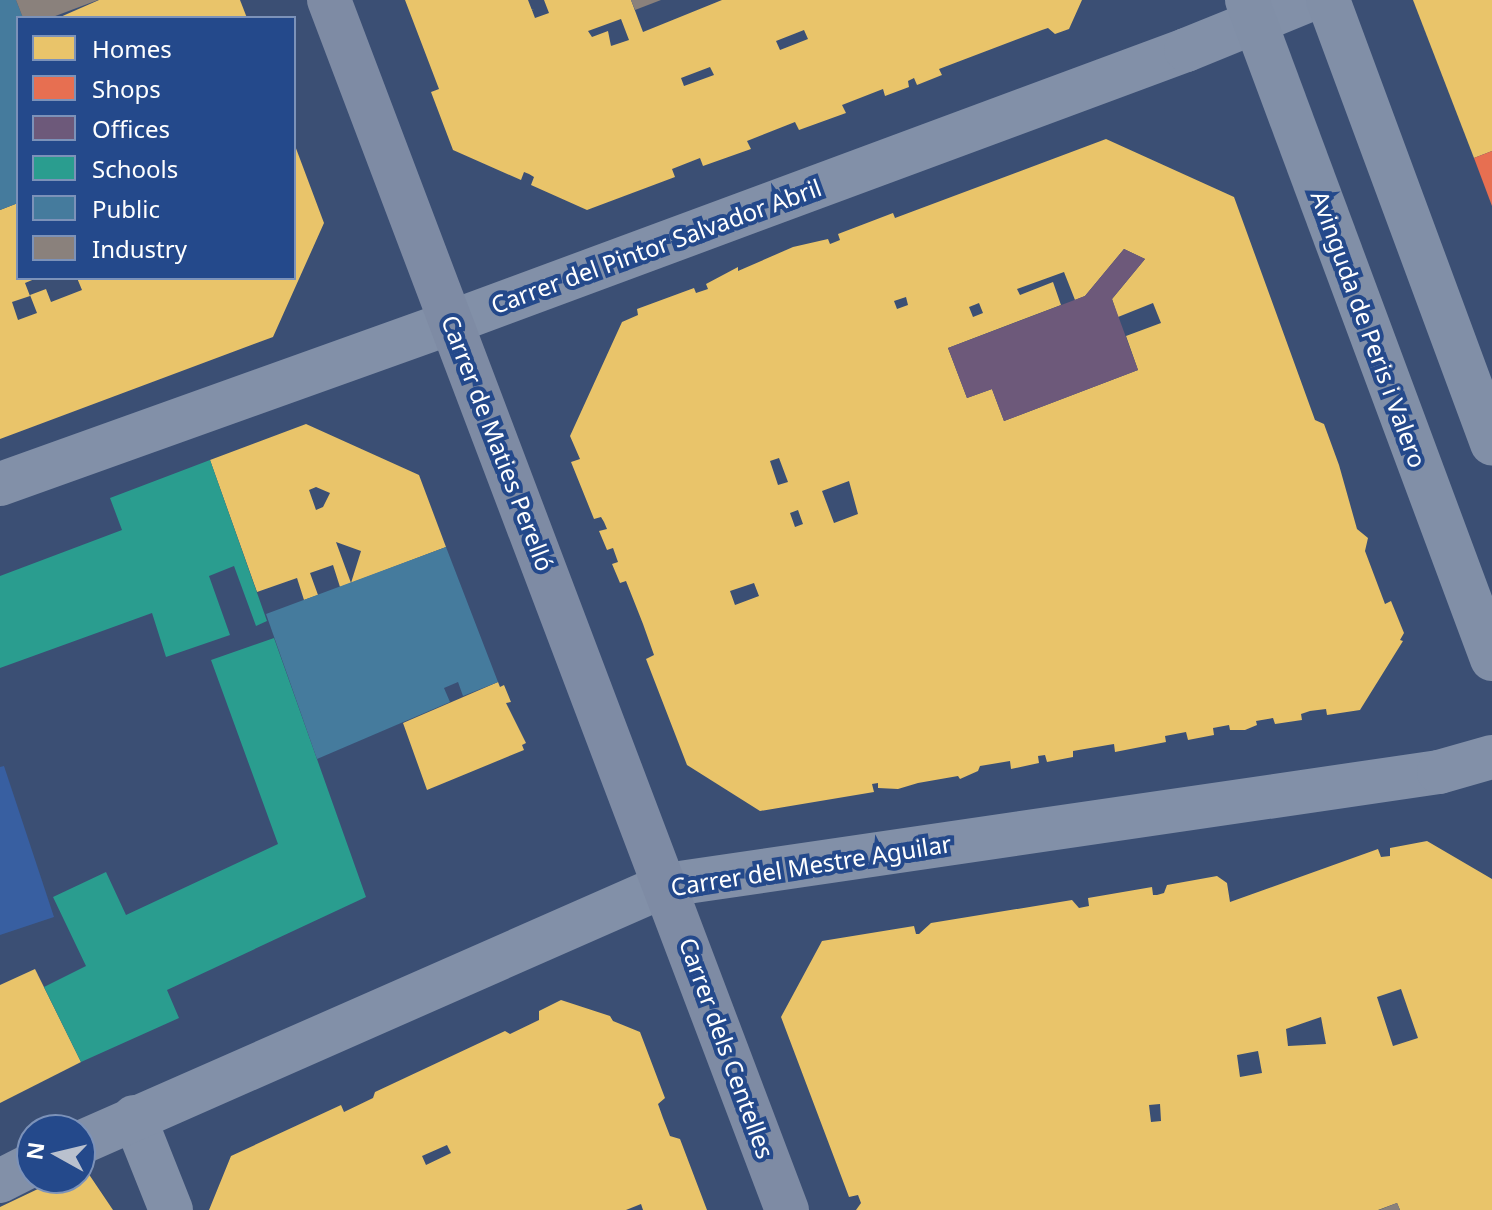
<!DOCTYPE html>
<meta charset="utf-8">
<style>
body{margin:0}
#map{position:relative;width:1492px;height:1210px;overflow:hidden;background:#3b4f74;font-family:"Noto Sans",sans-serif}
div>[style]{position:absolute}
.green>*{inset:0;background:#385fa1}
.homes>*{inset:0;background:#e9c46a}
.shops>*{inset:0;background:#e76f51}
.offices>*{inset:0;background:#6d597a}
.schools>*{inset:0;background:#2a9d8f}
.public>*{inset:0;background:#457b9d}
.industry>*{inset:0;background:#8a817c}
.minor>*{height:44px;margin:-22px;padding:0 22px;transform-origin:22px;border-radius:22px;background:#8290a8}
.tertiary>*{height:44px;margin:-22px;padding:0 22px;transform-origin:22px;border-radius:22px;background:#8290a8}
.secondary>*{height:44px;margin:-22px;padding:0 22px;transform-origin:22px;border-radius:22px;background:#7e8ba4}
.primary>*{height:44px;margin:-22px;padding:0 22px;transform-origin:22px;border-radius:22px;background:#818fa7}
span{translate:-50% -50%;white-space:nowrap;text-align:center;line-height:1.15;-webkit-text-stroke:8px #24498b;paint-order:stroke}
.street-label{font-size:24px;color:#fff}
.legend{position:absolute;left:16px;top:16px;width:280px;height:264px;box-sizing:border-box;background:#24498b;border:2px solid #7c92b9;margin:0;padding:10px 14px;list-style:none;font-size:24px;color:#fff}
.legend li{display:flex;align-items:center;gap:16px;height:40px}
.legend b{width:40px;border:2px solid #7c92b9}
.north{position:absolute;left:16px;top:1114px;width:80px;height:80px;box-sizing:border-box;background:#24498b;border:2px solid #7c92b9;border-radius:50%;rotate:278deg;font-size:22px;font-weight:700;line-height:32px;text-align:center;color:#fff}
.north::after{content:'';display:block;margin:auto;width:28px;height:36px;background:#bac1ce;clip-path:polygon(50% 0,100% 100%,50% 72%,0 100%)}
</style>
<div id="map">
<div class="green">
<i style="clip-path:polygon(4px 766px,54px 917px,0 935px,0 767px)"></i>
</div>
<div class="homes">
<i style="clip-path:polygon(99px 0,240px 0,247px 18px,58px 18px)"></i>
<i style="clip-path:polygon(evenodd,405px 0,528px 0,535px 18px,549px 13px,544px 0,631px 0,643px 32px,722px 0,1082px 0,1069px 29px,1055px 34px,1048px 28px,1042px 30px,939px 69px,942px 75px,917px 85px,914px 78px,908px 81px,909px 87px,885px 96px,883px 89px,842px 105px,846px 113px,799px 130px,795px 122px,747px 141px,751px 149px,703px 166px,700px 158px,672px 169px,675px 177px,587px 210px,531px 185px,534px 177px,529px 174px,524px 172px,521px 180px,453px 150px,431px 92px,439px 89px,405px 0,621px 19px,629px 40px,611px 46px,608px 31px,592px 37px,588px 31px,621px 19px,405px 0,804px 30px,808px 39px,780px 50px,776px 41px,804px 30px,405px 0,710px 67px,714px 75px,684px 86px,681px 78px,710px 67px)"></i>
<i style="clip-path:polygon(1413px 0,1492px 0,1492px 151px,1474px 158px)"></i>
<i style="clip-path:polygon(evenodd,1106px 139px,1234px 197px,1315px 420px,1324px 424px,1339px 465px,1357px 529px,1368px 538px,1365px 551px,1385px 604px,1391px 601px,1404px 633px,1400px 640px,1403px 641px,1360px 710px,1327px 715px,1326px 709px,1310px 711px,1301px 714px,1302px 720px,1275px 724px,1273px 718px,1256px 721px,1257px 725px,1245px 730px,1230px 730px,1229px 725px,1213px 728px,1214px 735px,1188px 740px,1186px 732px,1165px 736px,1166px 742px,1115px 752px,1114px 744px,1108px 745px,1073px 751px,1073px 757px,1047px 762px,1045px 755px,1038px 756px,1039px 763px,1011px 769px,1010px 761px,980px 766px,978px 771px,960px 779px,958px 776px,918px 783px,898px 789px,878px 788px,878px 783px,872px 784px,874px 792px,760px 811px,687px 765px,646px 659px,654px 655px,643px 624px,626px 581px,620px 583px,612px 564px,618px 562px,613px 548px,607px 550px,599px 531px,607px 529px,604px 522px,601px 517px,594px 519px,571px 462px,580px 459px,570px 436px,622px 322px,638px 315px,637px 309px,694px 288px,696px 293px,708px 289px,706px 284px,738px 267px,738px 271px,793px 247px,828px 239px,830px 244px,840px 240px,838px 234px,893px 213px,895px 218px,1106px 139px,1124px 249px,1145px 259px,1112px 299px,1118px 317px,1153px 303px,1161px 323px,1126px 336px,1138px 370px,1004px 421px,992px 389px,967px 398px,948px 348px,1061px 305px,1053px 282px,1020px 295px,1017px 289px,1064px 272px,1075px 300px,1085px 296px,1124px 249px,1106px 139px,906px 297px,908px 305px,897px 309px,894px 301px,906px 297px,1106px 139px,979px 303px,983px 313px,973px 317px,969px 307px,979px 303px,1106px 139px,779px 458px,788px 482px,778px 485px,770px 461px,779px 458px,1106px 139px,849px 481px,858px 514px,834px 523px,822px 491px,849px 481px,1106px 139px,798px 510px,803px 524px,795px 527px,790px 513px,798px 510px,1106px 139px,754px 583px,759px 596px,735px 605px,730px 591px,754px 583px)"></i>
<i style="clip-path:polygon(294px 143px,324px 223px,273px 337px,0 439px,0 210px,18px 203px,18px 278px,37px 278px,25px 283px,30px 296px,12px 302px,18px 320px,37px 313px,30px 295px,46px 289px,51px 302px,82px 290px,77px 278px,294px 278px)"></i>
<i style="clip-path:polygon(evenodd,306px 424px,419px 475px,446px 547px,351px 583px,361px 551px,336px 542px,351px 583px,340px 587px,333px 565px,310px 573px,318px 595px,304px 600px,297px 578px,257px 592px,210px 460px,306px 424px,316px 487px,330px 493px,323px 507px,316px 510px,309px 490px,316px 487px)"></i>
<i style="clip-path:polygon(498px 682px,500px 687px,504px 685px,511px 702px,506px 703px,526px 743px,522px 745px,524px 750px,427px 790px,403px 723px)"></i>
<i style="clip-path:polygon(evenodd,1427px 841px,1492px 879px,1492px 1210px,1400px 1210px,1397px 1203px,1378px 1210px,856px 1210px,861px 1203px,858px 1195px,849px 1197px,781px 1017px,822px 941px,914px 926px,916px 934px,919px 934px,931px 923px,1072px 900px,1079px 908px,1089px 906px,1088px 898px,1152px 887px,1153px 895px,1157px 895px,1164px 893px,1167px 885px,1217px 876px,1227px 883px,1230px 902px,1378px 849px,1381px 857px,1390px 856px,1390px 848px,1427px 841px,1401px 989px,1418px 1038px,1393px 1046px,1377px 997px,1401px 989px,1427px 841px,1321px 1017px,1326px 1044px,1288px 1046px,1286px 1029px,1321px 1017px,1427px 841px,1258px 1051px,1262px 1073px,1240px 1077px,1237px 1055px,1258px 1051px,1427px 841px,1160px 1104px,1161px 1121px,1151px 1122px,1149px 1105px,1160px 1104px)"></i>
<i style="clip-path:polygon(35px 969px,81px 1062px,0 1103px,0 985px)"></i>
<i style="clip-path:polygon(evenodd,561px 1000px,610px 1016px,613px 1021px,640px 1032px,665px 1098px,658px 1104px,663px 1118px,670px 1136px,680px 1139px,707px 1210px,643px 1210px,641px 1204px,626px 1210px,209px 1210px,231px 1156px,341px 1105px,344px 1112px,373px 1098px,375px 1092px,505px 1031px,510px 1034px,539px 1020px,539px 1011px,561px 1000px,447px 1145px,451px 1153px,426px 1165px,422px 1156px,447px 1145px)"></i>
<i style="clip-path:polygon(84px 1167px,113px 1210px,0 1210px,0 1207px,61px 1178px,80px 1178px,80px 1169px)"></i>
</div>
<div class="shops">
<i style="clip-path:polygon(1492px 151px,1492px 206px,1474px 158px)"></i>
</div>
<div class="offices">
<i style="clip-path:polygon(1124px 249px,1145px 259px,1112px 299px,1138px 370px,1004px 421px,992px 389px,967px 398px,948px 348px,1085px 296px)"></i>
</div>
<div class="schools">
<i style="clip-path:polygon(210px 460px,267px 621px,256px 626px,234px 566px,209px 576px,230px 635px,166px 657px,152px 613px,0 668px,0 576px,122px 530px,110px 498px)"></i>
<i style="clip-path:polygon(274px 638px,366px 897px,167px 990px,179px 1018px,81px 1062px,44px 987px,86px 966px,53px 897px,106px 872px,126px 915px,278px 844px,211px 660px)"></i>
</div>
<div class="public">
<i style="clip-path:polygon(0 0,16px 0,23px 18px,18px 18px,18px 203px,0 210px)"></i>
<i style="clip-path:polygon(446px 547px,498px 682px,463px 696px,458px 682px,444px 688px,450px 702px,317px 759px,266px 614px)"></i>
</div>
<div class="industry">
<i style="clip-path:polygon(16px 0,98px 0,50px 18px,23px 18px)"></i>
<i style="clip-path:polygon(631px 0,661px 0,635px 10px)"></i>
<i style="clip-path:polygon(1397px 1203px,1400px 1210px,1379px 1210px)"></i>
</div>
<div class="minor">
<i style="left:0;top:484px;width:480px;rotate:-19.7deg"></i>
<i style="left:452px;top:322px;width:783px;rotate:-20.33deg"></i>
<i style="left:1186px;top:50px;width:133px;rotate:-22.1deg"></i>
<i style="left:134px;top:1117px;width:100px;rotate:68.3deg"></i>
</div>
<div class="tertiary">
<i style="left:80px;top:1143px;width:640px;rotate:-23.76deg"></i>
<i style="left:666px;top:885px;width:781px;rotate:-8.32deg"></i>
<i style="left:1439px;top:772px;width:55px;rotate:-15.8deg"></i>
<i style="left:0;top:1181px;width:36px;rotate:-27deg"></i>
</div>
<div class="secondary">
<i style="left:329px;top:0;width:1294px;rotate:69.27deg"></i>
</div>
<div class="primary">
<i style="left:1247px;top:0;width:703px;rotate:69.61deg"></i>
<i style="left:1328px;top:0;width:473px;rotate:69.7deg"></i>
</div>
<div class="street-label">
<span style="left:656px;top:246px;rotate:-20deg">Carrer del Pintor Salvador Abril</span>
<span style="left:1369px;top:329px;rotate:70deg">Avinguda de Peris i Valero</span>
<span style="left:498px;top:443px;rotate:69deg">Carrer de Maties Perelló</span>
<span style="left:811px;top:865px;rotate:-9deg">Carrer del Mestre Aguilar</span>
<span style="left:727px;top:1048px;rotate:70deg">Carrer dels Centelles</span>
</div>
<ul class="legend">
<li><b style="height:22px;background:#e9c46a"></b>Homes</li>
<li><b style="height:22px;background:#e76f51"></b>Shops</li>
<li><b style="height:22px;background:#6d597a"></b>Offices</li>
<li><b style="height:22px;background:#2a9d8f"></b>Schools</li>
<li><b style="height:22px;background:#457b9d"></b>Public</li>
<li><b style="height:22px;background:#8a817c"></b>Industry</li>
</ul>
<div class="north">N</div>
</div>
